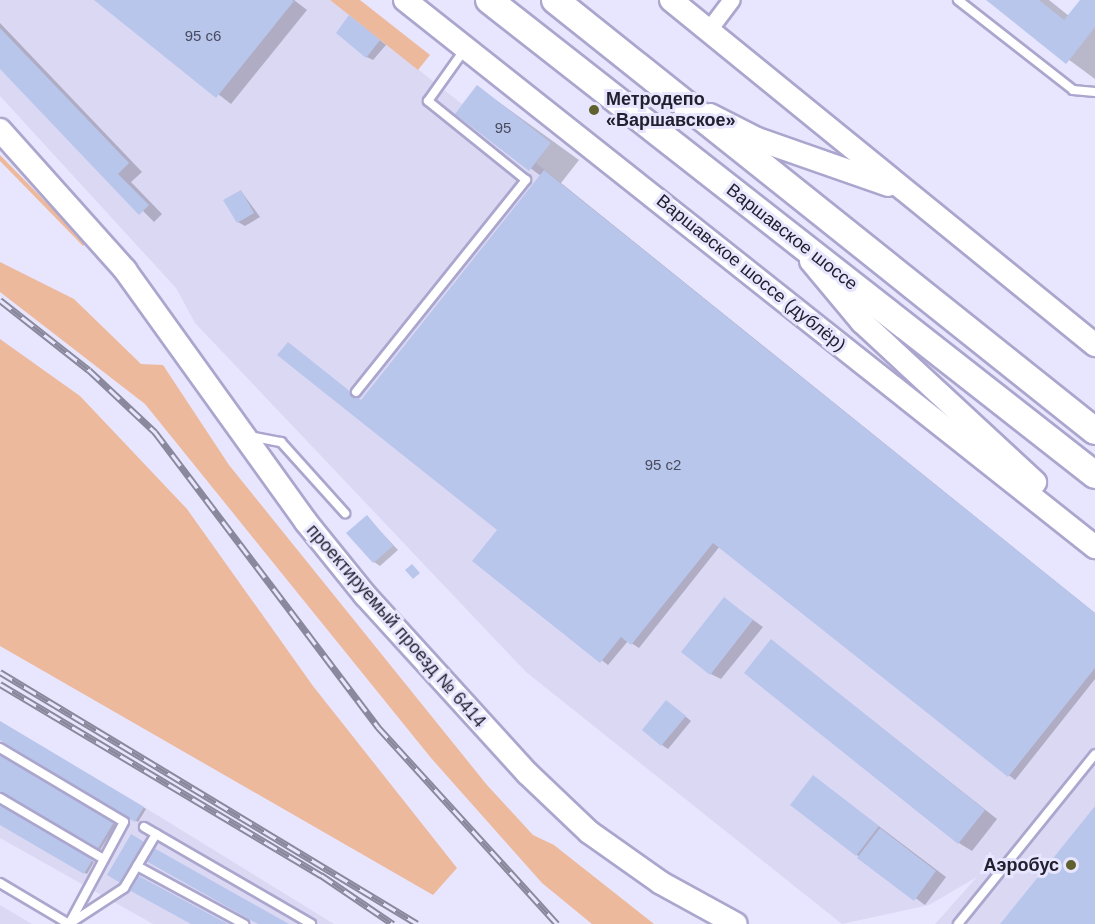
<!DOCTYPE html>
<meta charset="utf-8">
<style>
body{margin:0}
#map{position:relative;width:1095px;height:924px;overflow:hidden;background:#e8e6fe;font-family:Arial,sans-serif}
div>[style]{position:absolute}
.built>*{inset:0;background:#dbd8f4}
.green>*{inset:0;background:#edb99c}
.shadow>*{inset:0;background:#0003}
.building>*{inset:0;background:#b9c6ec}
.roads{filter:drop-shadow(2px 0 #aba6cd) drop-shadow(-2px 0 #aba6cd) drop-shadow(0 2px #aba6cd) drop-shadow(0 -2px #aba6cd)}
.lane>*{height:8px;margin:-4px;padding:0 4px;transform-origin:4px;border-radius:4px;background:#fff}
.street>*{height:16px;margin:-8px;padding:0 8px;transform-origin:8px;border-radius:8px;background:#fff}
.secondary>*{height:22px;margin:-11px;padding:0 11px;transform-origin:11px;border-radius:11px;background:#fff}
.primary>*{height:26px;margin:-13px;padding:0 13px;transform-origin:13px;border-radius:13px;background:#fff}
.rail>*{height:7px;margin-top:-3.5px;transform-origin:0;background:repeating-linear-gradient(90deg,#e8e6fe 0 14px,#8a889c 0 28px);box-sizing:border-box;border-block:2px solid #8a889c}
.dots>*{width:16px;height:16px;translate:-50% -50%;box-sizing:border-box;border:3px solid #e8e6fe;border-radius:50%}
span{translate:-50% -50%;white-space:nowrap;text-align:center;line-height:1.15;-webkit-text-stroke:6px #e8e6fe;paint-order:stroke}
.number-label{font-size:15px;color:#484a5e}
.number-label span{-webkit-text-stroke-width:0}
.poi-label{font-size:18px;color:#22202f;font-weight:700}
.left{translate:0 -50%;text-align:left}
.right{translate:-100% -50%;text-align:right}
.street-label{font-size:18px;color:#22202f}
</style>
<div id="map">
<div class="built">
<i style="clip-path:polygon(0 0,330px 0,462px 104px,477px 85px,551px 143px,536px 163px,1095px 613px,1095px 924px,935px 924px,977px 877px,929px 905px,842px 924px,526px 672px,195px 323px,176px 288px,0 96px)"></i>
<i style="clip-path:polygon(0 721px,144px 807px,334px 924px,153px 924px,0 838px)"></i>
<i style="clip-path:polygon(0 905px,32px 924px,0 924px)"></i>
</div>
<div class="green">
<i style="clip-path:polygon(330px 0,360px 0,430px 55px,418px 70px)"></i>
<i style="clip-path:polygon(0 155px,86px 243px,83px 246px,0 161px)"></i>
<i style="clip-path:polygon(0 262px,74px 299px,141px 364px,163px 365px,229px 465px,487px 785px,533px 835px,554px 845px,654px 924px,592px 924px,542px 883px,431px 758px,145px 404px,0 292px)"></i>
<i style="clip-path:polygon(0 339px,80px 396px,187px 509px,313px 686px,457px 868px,433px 895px,0 646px)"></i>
</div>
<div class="shadow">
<i style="clip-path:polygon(97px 0,294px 0,307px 10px,231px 104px)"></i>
<i style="clip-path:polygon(988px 0,1049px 0,1069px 16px,1082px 0,1095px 0,1095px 79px)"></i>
<i style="clip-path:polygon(356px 21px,386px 45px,373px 60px,367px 57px)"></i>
<i style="clip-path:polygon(0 23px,142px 172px,131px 182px,162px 214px,154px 222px,0 67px)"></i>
<i style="clip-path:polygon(478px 87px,579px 160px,561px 183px,1095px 613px,1095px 679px,1015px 780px,720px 546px,639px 648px,628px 641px,608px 665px,474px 561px,499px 530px,362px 401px,541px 176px,457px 113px)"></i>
<i style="clip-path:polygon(241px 191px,260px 217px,245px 226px,238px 222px)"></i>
<i style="clip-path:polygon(367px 517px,398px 550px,380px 566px,374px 562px)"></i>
<i style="clip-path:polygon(724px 599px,763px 627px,721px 679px,711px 674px)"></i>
<i style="clip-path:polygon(772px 641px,997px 819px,972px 851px,959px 843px)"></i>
<i style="clip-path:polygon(673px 706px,691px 721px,668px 749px,662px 745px)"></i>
<i style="clip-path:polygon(0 723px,146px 809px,138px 822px,0 738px)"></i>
<i style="clip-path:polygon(0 756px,116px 825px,100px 850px,0 791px)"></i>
<i style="clip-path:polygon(814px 777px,946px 877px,925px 905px,857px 855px)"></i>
<i style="clip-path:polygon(0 806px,94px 862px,87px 874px,0 824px)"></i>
</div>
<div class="building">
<i style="clip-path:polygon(94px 0,292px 0,294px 1px,216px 98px)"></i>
<i style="clip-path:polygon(986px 0,1039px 0,1064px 20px,1080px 0,1095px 0,1095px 27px,1066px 64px)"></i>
<i style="clip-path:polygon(349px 15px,380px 40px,366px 58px,336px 33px)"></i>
<i style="clip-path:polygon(0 28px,129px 163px,118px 174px,149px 205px,139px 215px,0 69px)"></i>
<i style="clip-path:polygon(477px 85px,551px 143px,529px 171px,455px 114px)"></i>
<i style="clip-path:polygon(544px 170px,1095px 613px,1095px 668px,1008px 777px,713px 543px,631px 645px,621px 637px,600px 663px,472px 561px,497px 530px,277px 355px,288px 342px,361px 400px)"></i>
<i style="clip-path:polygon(241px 190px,254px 213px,237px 223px,223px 200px)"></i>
<i style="clip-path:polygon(367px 515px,393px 546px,373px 563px,346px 533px)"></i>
<i style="clip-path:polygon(412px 564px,420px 573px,413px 579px,405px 570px)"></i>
<i style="clip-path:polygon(724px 597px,753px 620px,710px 675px,681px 652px)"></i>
<i style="clip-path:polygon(771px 639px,985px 810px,958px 844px,744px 673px)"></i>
<i style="clip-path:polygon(666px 700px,686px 716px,661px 746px,642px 730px)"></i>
<i style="clip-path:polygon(0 721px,144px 807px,135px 822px,0 740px)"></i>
<i style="clip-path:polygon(0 755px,114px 822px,97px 850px,0 793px)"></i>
<i style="clip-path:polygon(813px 775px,879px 826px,856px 856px,790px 805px)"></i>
<i style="clip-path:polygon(0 805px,93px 859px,84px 874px,0 825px)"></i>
<i style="clip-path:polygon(1095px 806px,1095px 924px,1000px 924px)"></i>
<i style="clip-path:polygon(880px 828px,936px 871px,914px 901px,857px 858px)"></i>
<i style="clip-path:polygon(131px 834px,146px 843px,122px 884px,107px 875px)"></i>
<i style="clip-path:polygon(154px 848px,289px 924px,258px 924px,146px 861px)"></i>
<i style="clip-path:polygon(137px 875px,228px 924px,191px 924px,129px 890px)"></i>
</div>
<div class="roads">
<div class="lane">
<i style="left:958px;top:0;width:146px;rotate:38deg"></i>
<i style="left:1073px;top:90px;width:22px;rotate:5deg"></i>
<i style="left:356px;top:392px;width:272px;rotate:-51.3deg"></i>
<i style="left:526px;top:180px;width:126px;rotate:-141.1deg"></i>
<i style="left:428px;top:101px;width:64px;rotate:-54.6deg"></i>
<i style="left:249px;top:436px;width:33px;rotate:11deg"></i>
<i style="left:281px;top:442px;width:96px;rotate:48deg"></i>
<i style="left:0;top:748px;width:144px;rotate:30.8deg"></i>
<i style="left:124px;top:822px;width:116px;rotate:118.3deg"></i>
<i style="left:0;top:798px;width:118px;rotate:30.5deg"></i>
<i style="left:144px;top:827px;width:193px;rotate:30.1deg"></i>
<i style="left:137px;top:866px;width:122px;rotate:28.5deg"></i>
<i style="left:0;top:883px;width:80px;rotate:30.7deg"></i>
<i style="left:69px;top:924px;width:66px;rotate:-33.2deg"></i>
<i style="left:124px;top:888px;width:63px;rotate:-59.3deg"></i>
<i style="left:958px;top:924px;width:218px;rotate:-51.1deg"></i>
</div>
<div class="street">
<i style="left:710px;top:29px;width:36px;rotate:-53deg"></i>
</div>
<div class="secondary">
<i style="left:405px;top:0;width:881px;rotate:38.41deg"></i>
<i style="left:671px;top:0;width:547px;rotate:39.13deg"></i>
<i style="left:710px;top:115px;width:53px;rotate:27.1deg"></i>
<i style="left:757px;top:139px;width:139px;rotate:19.3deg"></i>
<i style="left:0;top:130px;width:188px;rotate:48.2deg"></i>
<i style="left:125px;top:270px;width:310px;rotate:54.3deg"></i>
<i style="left:306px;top:522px;width:94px;rotate:51.1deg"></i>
<i style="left:365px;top:595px;width:241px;rotate:47.7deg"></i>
<i style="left:527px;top:773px;width:86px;rotate:43.6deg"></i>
<i style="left:589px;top:832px;width:88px;rotate:35.3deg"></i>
<i style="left:661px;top:883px;width:85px;rotate:28.7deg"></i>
<i style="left:811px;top:261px;width:80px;rotate:50.1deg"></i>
<i style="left:862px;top:322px;width:236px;rotate:42.8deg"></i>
</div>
<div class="primary">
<i style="left:489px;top:0;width:770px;rotate:38.09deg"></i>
<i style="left:555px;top:0;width:691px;rotate:38.6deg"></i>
</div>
</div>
<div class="rail">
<i style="left:0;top:300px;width:113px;rotate:38.2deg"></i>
<i style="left:89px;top:370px;width:91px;rotate:43.2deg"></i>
<i style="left:155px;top:432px;width:370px;rotate:52.9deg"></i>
<i style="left:378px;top:727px;width:266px;rotate:47.7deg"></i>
<i style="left:0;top:672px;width:487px;rotate:31.1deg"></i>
<i style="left:0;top:684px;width:374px;rotate:30.8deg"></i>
<i style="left:321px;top:875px;width:87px;rotate:34.2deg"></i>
</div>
<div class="dots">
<i style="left:594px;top:110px;background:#5f612e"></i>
<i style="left:1071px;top:865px;background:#5f612e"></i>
</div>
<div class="number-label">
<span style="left:203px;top:36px">95 с6</span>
<span style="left:503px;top:128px">95</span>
<span style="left:663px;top:465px">95 с2</span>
</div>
<div class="poi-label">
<span class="left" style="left:606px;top:110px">Метродепо<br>«Варшавское»</span>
<span class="right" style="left:1059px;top:865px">Аэробус</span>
</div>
<div class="street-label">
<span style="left:792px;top:237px;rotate:38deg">Варшавское шоссе</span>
<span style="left:751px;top:273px;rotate:39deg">Варшавское шоссе (дублёр)</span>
<span style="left:396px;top:626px;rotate:49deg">проектируемый проезд № 6414</span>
</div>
</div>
